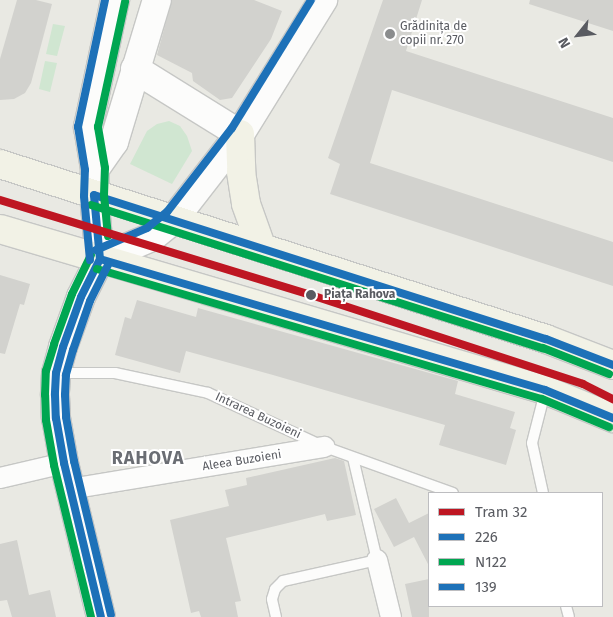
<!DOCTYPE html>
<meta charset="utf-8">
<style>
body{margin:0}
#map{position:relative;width:613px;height:617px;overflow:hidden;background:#e9e9e3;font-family:"Fira Sans",sans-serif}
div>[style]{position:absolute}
.green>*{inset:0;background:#d0e6d1}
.building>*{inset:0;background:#d2d2ce}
.roads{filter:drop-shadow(1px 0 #c6c7c5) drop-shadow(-1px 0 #c6c7c5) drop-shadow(0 1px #c6c7c5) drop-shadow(0 -1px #c6c7c5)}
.lane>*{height:10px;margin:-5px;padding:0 5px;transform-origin:5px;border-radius:5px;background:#fcfcfb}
.street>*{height:20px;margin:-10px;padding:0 10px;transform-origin:10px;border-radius:10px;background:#fcfcfb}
.secondary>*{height:28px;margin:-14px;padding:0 14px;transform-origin:14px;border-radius:14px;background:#fcfcfb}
.primary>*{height:28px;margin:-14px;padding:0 14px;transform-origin:14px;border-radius:14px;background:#f2f2e6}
.bus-1>*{height:8px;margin:-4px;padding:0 4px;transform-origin:4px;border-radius:4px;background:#1d71b8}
.bus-2>*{height:8px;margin:-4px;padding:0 4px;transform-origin:4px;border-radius:4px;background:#00a651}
.bus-3>*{height:8px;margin:-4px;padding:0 4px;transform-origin:4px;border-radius:4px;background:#1d71b8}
.tram-1>*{height:8px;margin:-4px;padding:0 4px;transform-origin:4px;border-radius:4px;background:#be1622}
.dots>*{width:14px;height:14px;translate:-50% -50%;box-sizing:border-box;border:2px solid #fff;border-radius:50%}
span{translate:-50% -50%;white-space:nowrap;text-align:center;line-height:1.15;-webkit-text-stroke:4px #fff;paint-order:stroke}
.poi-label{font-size:12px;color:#595b61}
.left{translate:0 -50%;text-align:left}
.stop-label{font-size:12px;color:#595b61;font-weight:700}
.street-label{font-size:12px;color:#595b61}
.district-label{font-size:18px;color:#6a6d73;font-weight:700;letter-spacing:1px}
.legend{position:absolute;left:428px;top:492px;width:175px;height:115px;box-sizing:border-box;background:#fff;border:1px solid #bdbdc0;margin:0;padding:6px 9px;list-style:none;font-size:15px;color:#595b61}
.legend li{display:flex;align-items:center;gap:10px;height:25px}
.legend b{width:25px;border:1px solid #bdbdc0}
.north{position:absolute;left:553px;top:10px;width:50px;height:50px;-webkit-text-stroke:4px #fff;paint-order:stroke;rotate:241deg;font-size:14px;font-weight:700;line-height:20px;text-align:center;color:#595b61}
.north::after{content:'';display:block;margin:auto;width:18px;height:22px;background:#595b61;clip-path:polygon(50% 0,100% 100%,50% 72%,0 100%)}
</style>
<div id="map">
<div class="green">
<i style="clip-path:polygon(53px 24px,65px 26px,57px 56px,46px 54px)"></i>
<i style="clip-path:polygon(45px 61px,57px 63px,50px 92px,39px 89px)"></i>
<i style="clip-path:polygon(169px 121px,180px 126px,187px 136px,192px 151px,172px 184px,130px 164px,147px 131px,157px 124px)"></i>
<i style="clip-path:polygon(202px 301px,458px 378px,201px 305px)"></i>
</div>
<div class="building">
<i style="clip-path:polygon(17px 0,36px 0,52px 4px,31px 83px,25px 93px,14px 99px,0 100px,0 59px)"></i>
<i style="clip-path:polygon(172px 0,254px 0,282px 11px,271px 39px,232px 98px,220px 100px,193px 81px,192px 73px,157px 55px)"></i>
<i style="clip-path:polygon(383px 0,422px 0,406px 51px,613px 118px,613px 162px,392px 90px,370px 163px,613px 242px,613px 286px,330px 194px,340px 164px,328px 158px)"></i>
<i style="clip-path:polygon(530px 0,613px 0,613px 31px,529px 4px)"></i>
<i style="clip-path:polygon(0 275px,30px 284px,24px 305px,20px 304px,5px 354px,0 353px)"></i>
<i style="clip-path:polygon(137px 300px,196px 317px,198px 308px,458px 381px,455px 394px,515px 412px,510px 428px,516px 430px,506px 465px,439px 445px,445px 425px,273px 375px,186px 351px,180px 373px,115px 355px,125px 317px,131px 319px)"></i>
<i style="clip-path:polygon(335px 458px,344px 461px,356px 515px,327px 521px,325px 514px,226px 538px,241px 601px,235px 602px,238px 617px,201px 617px,199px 611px,191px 613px,170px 520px,229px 506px,225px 490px,247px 485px,246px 478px)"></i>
<i style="clip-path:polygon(396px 498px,409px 523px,429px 513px,429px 566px,414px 537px,394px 547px,374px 509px)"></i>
<i style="clip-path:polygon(17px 540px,29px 595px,50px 590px,56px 617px,12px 617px,7px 600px,0 601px,0 544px)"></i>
<i style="clip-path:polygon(429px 579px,429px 617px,412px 617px,405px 584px)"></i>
</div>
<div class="roads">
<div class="lane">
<i style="left:56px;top:373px;width:59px"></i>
<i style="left:115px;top:373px;width:95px;rotate:12.1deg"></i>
<i style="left:208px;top:393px;width:129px;rotate:24.8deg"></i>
<i style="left:325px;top:447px;width:136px;rotate:19.8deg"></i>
<i style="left:543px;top:493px;width:51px;rotate:-102.4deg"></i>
<i style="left:532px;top:443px;width:53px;rotate:-75.7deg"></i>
<i style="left:566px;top:606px;width:11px;rotate:75deg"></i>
<i style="left:276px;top:617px;width:18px;rotate:-103deg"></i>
<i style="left:272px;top:599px;width:10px;rotate:-73deg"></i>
<i style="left:275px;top:589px;width:11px;rotate:-45deg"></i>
<i style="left:283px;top:581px;width:96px;rotate:-12.6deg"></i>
<i style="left:377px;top:560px;width:105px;rotate:-103.2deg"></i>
</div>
<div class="street">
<i style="left:0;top:478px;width:66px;rotate:-13.2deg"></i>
<i style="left:70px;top:489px;width:258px;rotate:-9.4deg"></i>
<i style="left:377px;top:560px;width:59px;rotate:76.2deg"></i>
</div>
<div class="secondary">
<i style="left:135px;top:69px;width:123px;rotate:31.8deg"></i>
<i style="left:95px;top:169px;width:33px;rotate:-55deg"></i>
<i style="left:114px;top:142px;width:148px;rotate:-73.2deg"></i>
<i style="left:100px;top:259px;width:42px;rotate:116.6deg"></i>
<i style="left:81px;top:297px;width:53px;rotate:109.8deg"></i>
<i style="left:63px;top:347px;width:27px;rotate:105deg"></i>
<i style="left:56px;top:373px;width:22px;rotate:93deg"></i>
<i style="left:55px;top:395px;width:23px;rotate:88deg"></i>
<i style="left:56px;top:418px;width:46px;rotate:79.9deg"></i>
<i style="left:64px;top:463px;width:158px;rotate:76.5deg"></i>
<i style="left:100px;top:259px;width:56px;rotate:-22.9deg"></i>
<i style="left:152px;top:237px;width:28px;rotate:-39deg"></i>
<i style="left:174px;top:219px;width:108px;rotate:-52.2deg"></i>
<i style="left:240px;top:134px;width:158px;rotate:-58.2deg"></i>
<i style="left:100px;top:259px;width:64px;rotate:-95.4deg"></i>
<i style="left:94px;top:195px;width:26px;rotate:-88deg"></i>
<i style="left:95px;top:169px;width:43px;rotate:-99.5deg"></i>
<i style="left:88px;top:127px;width:130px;rotate:-78deg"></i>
</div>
<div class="primary">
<i style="left:240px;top:134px;width:38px;rotate:88deg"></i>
<i style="left:241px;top:172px;width:32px;rotate:81deg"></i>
<i style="left:246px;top:204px;width:45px;rotate:70.3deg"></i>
<i style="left:0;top:164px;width:573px;rotate:17.77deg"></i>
<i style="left:546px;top:339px;width:72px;rotate:21.2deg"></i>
<i style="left:0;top:229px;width:568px;rotate:16.46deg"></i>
<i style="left:545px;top:390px;width:74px;rotate:22.4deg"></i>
</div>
</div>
<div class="bus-1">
<i style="left:100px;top:259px;width:64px;rotate:-95.4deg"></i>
<i style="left:94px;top:195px;width:474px;rotate:17.7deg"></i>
<i style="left:546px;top:339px;width:72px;rotate:21.2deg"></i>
<i style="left:100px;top:259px;width:464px;rotate:16.4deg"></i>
<i style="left:545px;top:390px;width:74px;rotate:22.4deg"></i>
<i style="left:100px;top:259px;width:42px;rotate:116.6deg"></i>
<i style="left:81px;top:297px;width:53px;rotate:109.8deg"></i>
<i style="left:63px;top:347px;width:27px;rotate:105deg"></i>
<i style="left:56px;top:373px;width:22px;rotate:93deg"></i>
<i style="left:55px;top:395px;width:23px;rotate:88deg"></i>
<i style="left:56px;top:418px;width:46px;rotate:79.9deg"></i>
<i style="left:64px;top:463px;width:158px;rotate:76.5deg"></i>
</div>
<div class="bus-2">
<i style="left:91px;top:205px;width:474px;rotate:17.6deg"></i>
<i style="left:543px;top:348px;width:71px;rotate:21.5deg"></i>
<i style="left:108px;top:236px;width:41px;rotate:-95.6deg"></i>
<i style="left:104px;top:195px;width:27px;rotate:-88deg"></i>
<i style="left:105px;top:168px;width:42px;rotate:-99.7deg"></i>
<i style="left:98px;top:127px;width:128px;rotate:-77.8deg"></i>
<i style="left:97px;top:269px;width:464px;rotate:16.3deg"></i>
<i style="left:542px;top:399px;width:73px;rotate:22.7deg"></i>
<i style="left:91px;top:617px;width:156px;rotate:-103.7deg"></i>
<i style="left:54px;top:465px;width:46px;rotate:-100.1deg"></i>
<i style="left:46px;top:420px;width:25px;rotate:-92deg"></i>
<i style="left:45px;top:395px;width:24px;rotate:-88deg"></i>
<i style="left:46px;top:371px;width:28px;rotate:-73deg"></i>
<i style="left:54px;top:344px;width:53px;rotate:-70.2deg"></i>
<i style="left:72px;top:294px;width:43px;rotate:-64deg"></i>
</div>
<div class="bus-3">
<i style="left:96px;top:250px;width:56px;rotate:-23.3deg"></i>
<i style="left:147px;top:228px;width:26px;rotate:-39deg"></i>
<i style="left:167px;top:212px;width:106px;rotate:-52.3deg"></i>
<i style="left:232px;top:128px;width:150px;rotate:-58.3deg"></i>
<i style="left:90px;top:260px;width:64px;rotate:-95.4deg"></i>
<i style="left:84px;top:196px;width:26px;rotate:-88deg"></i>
<i style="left:85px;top:170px;width:44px;rotate:-99.2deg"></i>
<i style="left:78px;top:127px;width:130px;rotate:-78deg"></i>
<i style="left:109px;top:263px;width:42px;rotate:116.6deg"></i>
<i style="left:90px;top:301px;width:52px;rotate:109.1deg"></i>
<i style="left:73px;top:350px;width:26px;rotate:106deg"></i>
<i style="left:66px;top:375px;width:20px;rotate:93deg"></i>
<i style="left:65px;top:395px;width:22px;rotate:87deg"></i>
<i style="left:66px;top:417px;width:45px;rotate:79.7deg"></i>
<i style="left:74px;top:461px;width:158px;rotate:76.5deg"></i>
</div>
<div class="tram-1">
<i style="left:0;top:200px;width:325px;rotate:17deg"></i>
<i style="left:311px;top:295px;width:286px;rotate:18.1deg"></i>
<i style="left:583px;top:384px;width:34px;rotate:27deg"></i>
</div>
<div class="dots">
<i style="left:390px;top:34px;background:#8b8d8e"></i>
<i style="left:311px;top:295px;background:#595b61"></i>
</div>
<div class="poi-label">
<span class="left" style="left:400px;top:34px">Grădinița de<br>copii nr. 270</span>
</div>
<div class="stop-label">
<span class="left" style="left:324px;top:295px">Piața Rahova</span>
</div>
<div class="street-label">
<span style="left:258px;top:416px;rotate:25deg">Intrarea Buzoieni</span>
<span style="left:242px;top:461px;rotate:-9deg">Aleea Buzoieni</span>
</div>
<div class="district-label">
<span style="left:148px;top:458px">RAHOVA</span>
</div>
<ul class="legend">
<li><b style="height:6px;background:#be1622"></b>Tram 32</li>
<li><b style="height:6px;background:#1d71b8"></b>226</li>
<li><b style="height:6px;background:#00a651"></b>N122</li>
<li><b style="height:6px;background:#1d71b8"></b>139</li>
</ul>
<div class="north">N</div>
</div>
